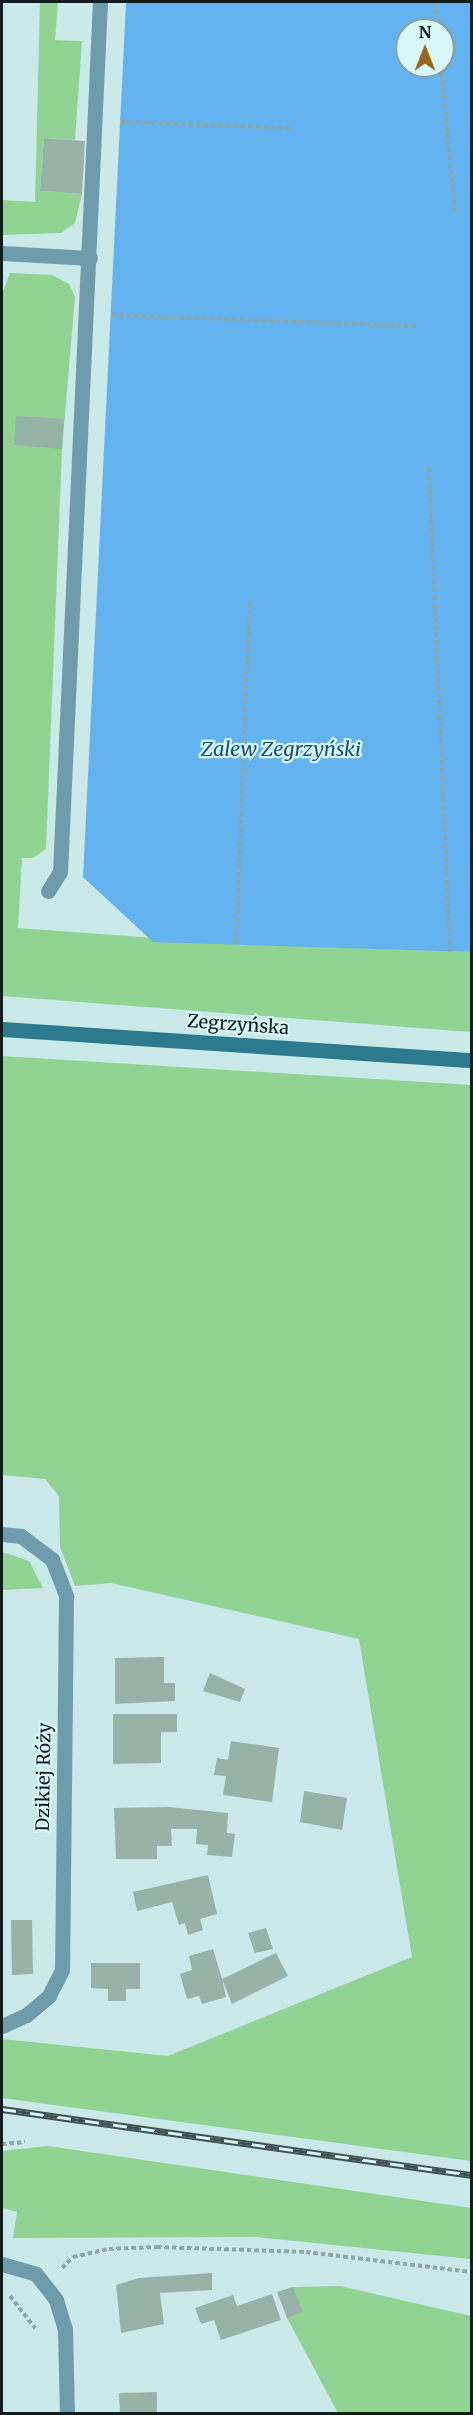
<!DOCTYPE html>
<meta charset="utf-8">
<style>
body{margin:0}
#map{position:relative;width:473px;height:2415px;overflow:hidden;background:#c9eae9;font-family:Merriweather,serif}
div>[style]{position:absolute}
.green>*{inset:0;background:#91d392}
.water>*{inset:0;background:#63b3f0}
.building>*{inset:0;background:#97b3a8}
.path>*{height:4px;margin-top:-2px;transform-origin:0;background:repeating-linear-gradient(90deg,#8da7a6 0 4.5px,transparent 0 7.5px)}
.lane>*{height:15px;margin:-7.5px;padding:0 7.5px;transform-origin:7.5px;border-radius:7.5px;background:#6f9caa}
.street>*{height:15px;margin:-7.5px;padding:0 7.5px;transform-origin:7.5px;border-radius:7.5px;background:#6f9caa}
.secondary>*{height:15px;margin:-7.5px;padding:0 7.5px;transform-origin:7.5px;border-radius:7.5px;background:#2d7a8e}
.rail>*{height:7px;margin-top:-3.5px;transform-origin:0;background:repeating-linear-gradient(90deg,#d6f7f6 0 14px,#3f504f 0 28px);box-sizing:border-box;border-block:2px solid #3f504f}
span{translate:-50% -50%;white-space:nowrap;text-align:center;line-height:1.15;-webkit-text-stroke:4.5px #d6f7f6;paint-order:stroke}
.street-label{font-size:18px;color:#121e1d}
.water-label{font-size:20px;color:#155078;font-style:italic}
.frame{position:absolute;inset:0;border:3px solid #121e1d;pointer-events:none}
.north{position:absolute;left:395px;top:18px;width:60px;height:60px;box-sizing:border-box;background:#d6f7f6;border:2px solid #88a09f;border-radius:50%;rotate:0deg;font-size:16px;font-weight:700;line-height:24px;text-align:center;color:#121e1d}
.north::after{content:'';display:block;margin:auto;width:21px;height:27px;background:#9a661c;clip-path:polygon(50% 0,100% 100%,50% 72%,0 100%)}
</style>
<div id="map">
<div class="green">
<i style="clip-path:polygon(40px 2px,58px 2px,55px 40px,82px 41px,75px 140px,44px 138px,40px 191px,82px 194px,75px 223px,61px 233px,2px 235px,2px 200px,35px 202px)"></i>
<i style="clip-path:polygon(10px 273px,52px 275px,69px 284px,75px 297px,62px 449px,46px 849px,33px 858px,22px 858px,18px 928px,236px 944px,471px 952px,471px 1032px,2px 996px,2px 294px)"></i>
<i style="clip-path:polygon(2px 1056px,471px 1085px,471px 2161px,2px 2098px,2px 2039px,168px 2056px,412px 1957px,359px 1639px,111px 1583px,75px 1586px,60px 1547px,59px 1496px,45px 1479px,2px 1475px)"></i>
<i style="clip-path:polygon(2px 1552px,29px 1561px,43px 1588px,2px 1590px)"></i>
<i style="clip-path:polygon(48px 2146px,471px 2208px,471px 2259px,256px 2237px,13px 2238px,17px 2212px,2px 2208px,2px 2151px)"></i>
<i style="clip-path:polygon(340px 2286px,471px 2316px,471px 2413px,338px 2413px,287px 2318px,302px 2312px,293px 2287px)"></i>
</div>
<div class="water">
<i style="clip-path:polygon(evenodd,126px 2px,471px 2px,471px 952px,153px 942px,83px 877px,126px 2px,407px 30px,443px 30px,443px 66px,407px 66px,407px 30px)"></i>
</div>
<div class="building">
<i style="clip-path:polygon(44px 138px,85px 141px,82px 194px,40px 191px)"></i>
<i style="clip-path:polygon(16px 416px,64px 419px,62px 449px,14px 445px)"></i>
<i style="clip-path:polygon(164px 1657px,164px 1683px,175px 1683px,175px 1701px,115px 1704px,115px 1658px)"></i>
<i style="clip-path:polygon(210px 1673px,245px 1689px,240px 1702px,203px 1691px)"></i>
<i style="clip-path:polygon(113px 1714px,177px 1714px,177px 1732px,161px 1732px,161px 1763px,113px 1764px)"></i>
<i style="clip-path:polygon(231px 1741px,279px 1748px,272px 1802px,223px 1795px,226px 1776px,214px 1775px,217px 1758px,228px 1760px)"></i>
<i style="clip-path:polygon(304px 1791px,347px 1798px,342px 1830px,300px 1822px)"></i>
<i style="clip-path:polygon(169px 1807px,228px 1813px,227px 1833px,235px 1834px,232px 1857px,207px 1855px,208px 1845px,196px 1844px,197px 1829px,171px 1829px,172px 1846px,157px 1846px,157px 1859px,116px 1859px,114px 1808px)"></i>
<i style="clip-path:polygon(208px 1875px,217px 1914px,200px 1919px,203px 1930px,188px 1935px,185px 1923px,179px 1925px,172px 1902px,137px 1911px,133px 1892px)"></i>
<i style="clip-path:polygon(11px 1920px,32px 1920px,33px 1974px,12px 1975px)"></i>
<i style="clip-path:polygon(266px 1928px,273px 1949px,255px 1953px,248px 1933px)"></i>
<i style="clip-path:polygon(213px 1949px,222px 1979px,276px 1953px,288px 1976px,232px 2004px,222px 1979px,226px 1997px,202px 2004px,199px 1996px,187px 1999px,180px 1974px,192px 1970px,189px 1956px)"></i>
<i style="clip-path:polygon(91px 1963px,140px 1963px,140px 1989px,126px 1989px,126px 2001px,108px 2001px,108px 1989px,91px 1988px)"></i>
<i style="clip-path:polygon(212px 2273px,212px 2290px,160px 2293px,164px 2324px,121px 2333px,116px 2285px,139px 2278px)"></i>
<i style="clip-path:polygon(293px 2287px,303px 2312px,287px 2318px,277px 2292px)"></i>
<i style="clip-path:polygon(272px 2294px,281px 2320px,221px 2340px,214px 2320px,201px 2324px,195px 2308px,233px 2295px,237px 2306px)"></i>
<i style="clip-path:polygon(157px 2392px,157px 2414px,120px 2414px,119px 2393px)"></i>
</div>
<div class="path">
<i style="left:435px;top:2px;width:28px;rotate:84deg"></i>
<i style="left:441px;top:66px;width:149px;rotate:84.6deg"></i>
<i style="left:121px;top:122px;width:170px;rotate:2deg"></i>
<i style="left:112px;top:315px;width:306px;rotate:2.1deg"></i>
<i style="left:429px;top:468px;width:484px;rotate:87.5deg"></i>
<i style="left:236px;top:944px;width:343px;rotate:-87.7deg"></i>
<i style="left:2px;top:2144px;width:23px;rotate:-5deg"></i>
<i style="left:62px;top:2268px;width:16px;rotate:-45deg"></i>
<i style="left:73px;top:2257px;width:37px;rotate:-13deg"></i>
<i style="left:109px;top:2249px;width:48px;rotate:-2.4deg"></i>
<i style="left:157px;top:2247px;width:149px;rotate:1.9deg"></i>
<i style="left:306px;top:2252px;width:167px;rotate:6.9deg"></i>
<i style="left:10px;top:2296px;width:41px;rotate:52deg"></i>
</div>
<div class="lane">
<i style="left:2px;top:253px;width:88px;rotate:3.3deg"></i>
<i style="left:48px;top:891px;width:22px;rotate:-58deg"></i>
<i style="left:60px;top:872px;width:871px;rotate:-87.37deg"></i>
</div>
<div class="street">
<i style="left:2px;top:1534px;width:19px;rotate:6deg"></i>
<i style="left:21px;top:1536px;width:39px;rotate:37deg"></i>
<i style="left:52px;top:1559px;width:40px;rotate:69deg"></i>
<i style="left:66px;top:1596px;width:374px;rotate:90.6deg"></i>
<i style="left:62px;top:1970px;width:29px;rotate:117deg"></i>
<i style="left:49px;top:1996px;width:30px;rotate:140deg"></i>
<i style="left:26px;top:2015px;width:26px;rotate:155deg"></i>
<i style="left:2px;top:2264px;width:35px;rotate:16deg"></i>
<i style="left:36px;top:2274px;width:33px;rotate:52deg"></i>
<i style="left:56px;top:2300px;width:30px;rotate:73deg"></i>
<i style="left:65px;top:2329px;width:85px;rotate:88.7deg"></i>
</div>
<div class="secondary">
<i style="left:2px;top:1029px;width:471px;rotate:3.8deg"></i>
</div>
<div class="rail">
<i style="left:2px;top:2109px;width:475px;rotate:8deg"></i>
</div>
<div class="street-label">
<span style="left:238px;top:1025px;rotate:4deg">Zegrzyńska</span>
<span style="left:44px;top:1777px;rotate:-89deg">Dzikiej Róży</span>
</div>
<div class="water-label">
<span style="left:281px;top:748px">Zalew Zegrzyński</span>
</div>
<div class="frame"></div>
<div class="north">N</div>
</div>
